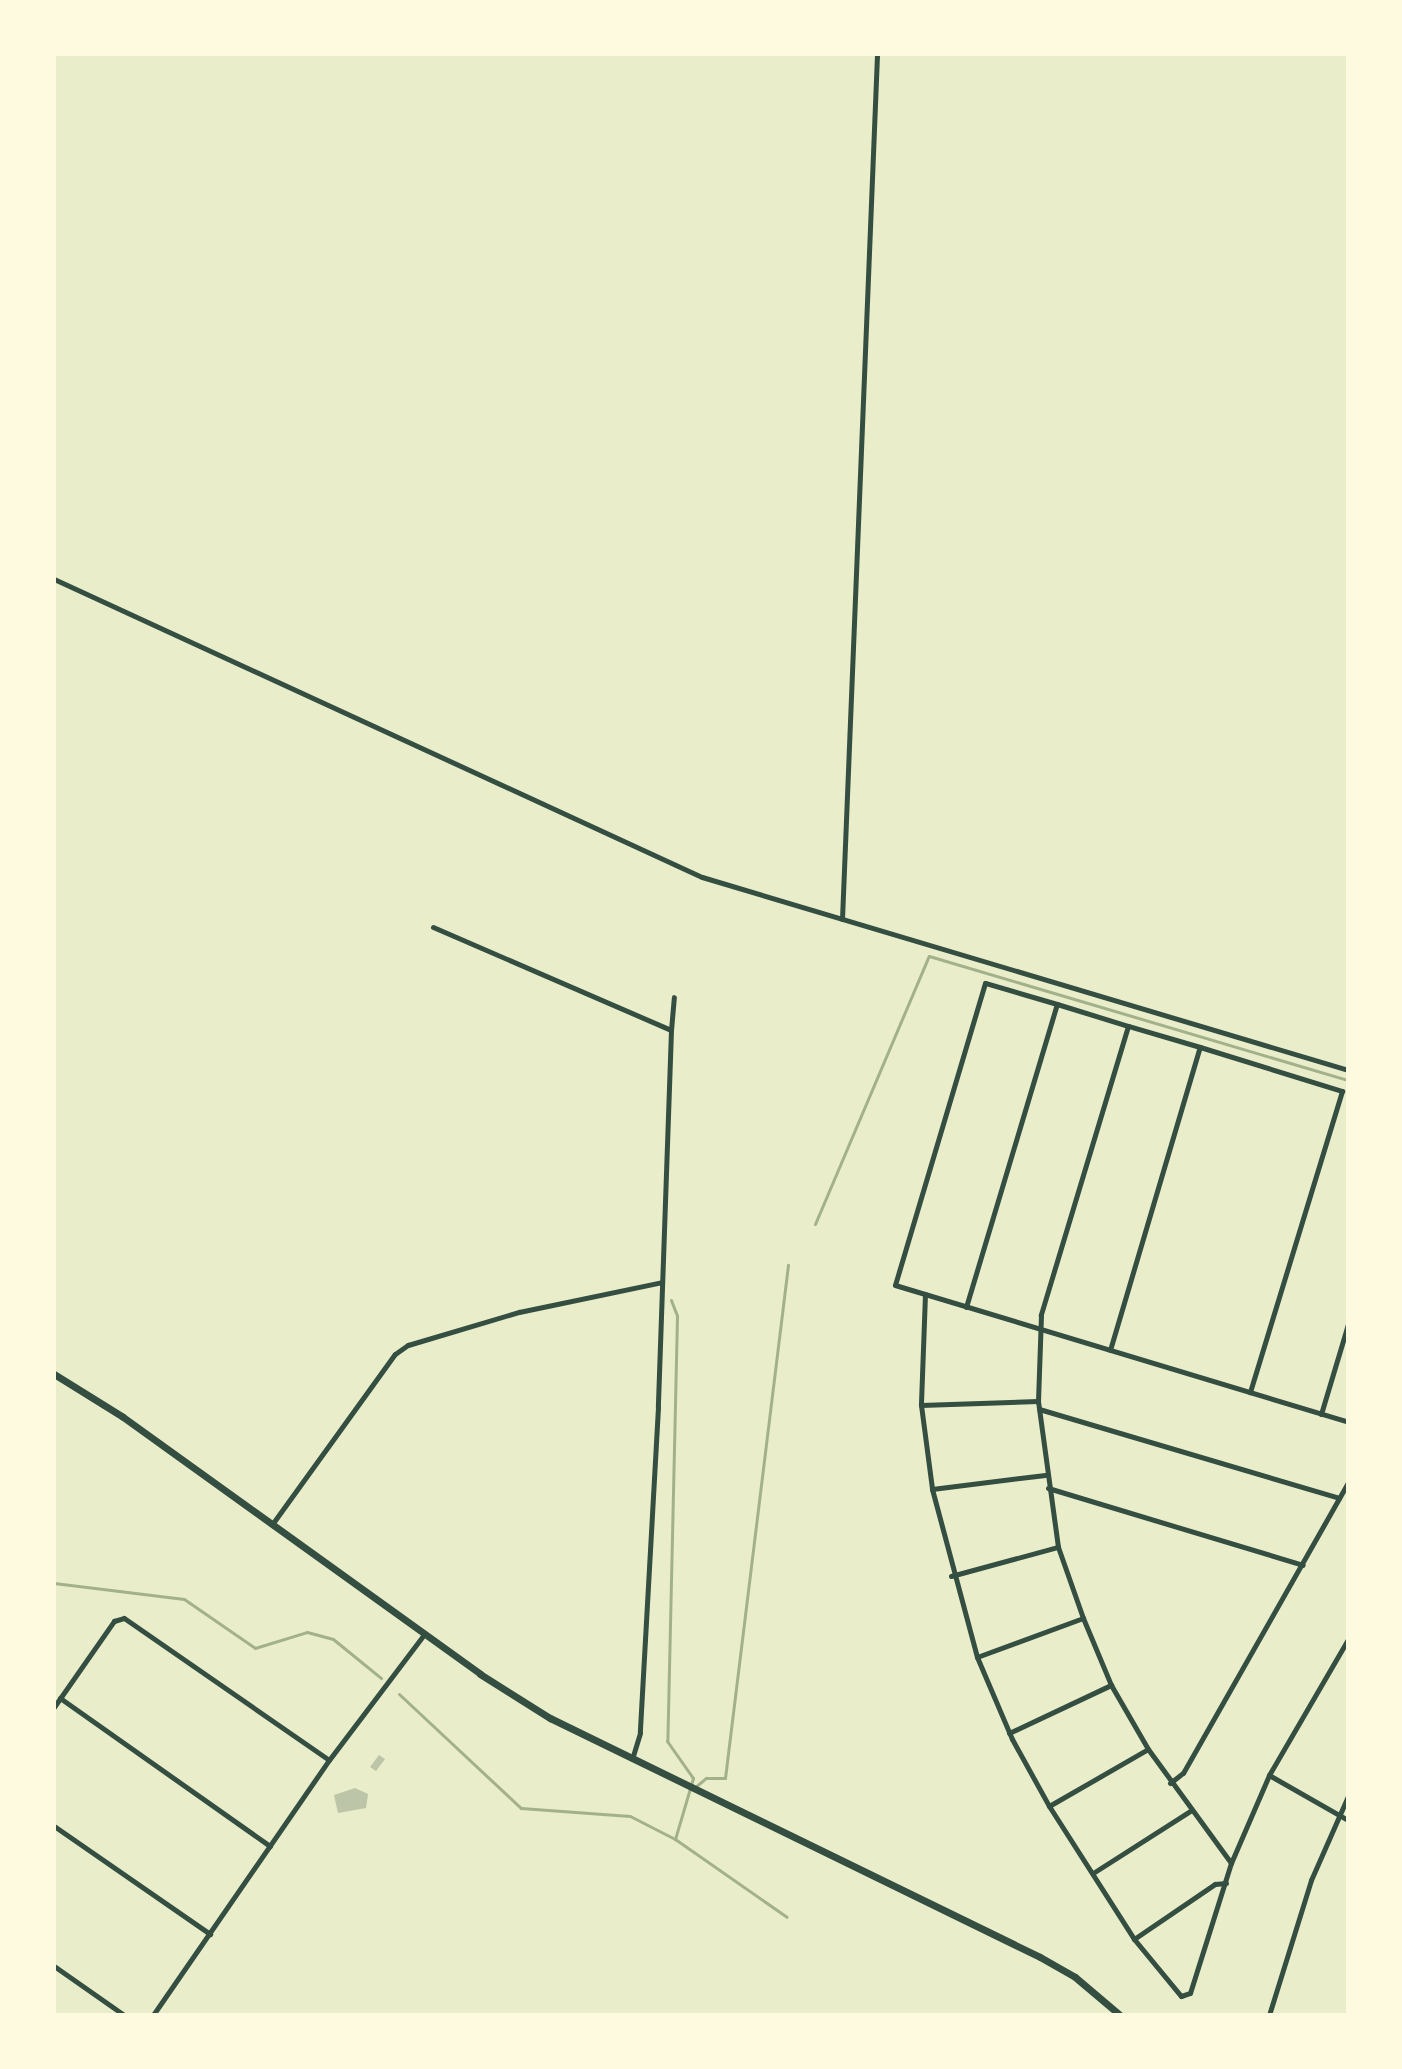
<!DOCTYPE html>
<style>
body{margin:0}
#map{position:relative;width:1402px;height:2069px;overflow:hidden;background:#e9edc9;font-family:"PT Sans Narrow",sans-serif}
div>[style]{position:absolute}
.stream>*{height:3px;margin:-1.5px;padding:0 1.5px;transform-origin:1.5px;border-radius:1.5px;background:#a3b18a}
.building>*{inset:0;background:#bcc5a7}
.minor>*{height:5px;margin:-2.5px;padding:0 2.5px;transform-origin:2.5px;border-radius:2.5px;background:#344e41}
.secondary>*{height:7px;margin:-3.5px;padding:0 3.5px;transform-origin:3.5px;border-radius:3.5px;background:#344e41}
span{translate:-50% -50%;white-space:nowrap;text-align:center;line-height:1.15;-webkit-text-stroke:7px #fefae0;paint-order:stroke}
.frame{position:absolute;inset:0;border:56px solid #fefae0;pointer-events:none}
</style>
<div id="map">
<div class="stream">
<i style="left:815px;top:1224px;width:291px;rotate:-67deg"></i>
<i style="left:929px;top:956px;width:437px;rotate:16.5deg"></i>
<i style="left:671px;top:1300px;width:17px;rotate:69deg"></i>
<i style="left:677px;top:1316px;width:425px;rotate:91.3deg"></i>
<i style="left:667px;top:1741px;width:45px;rotate:54.9deg"></i>
<i style="left:693px;top:1778px;width:64px;rotate:106.4deg"></i>
<i style="left:54px;top:1583px;width:131px;rotate:7deg"></i>
<i style="left:184px;top:1599px;width:86px;rotate:34.6deg"></i>
<i style="left:255px;top:1648px;width:54px;rotate:-17.1deg"></i>
<i style="left:307px;top:1632px;width:27px;rotate:15deg"></i>
<i style="left:333px;top:1639px;width:62px;rotate:39.1deg"></i>
<i style="left:399px;top:1694px;width:167px;rotate:43.1deg"></i>
<i style="left:521px;top:1808px;width:109px;rotate:4.2deg"></i>
<i style="left:630px;top:1816px;width:51px;rotate:27.1deg"></i>
<i style="left:675px;top:1839px;width:136px;rotate:34.9deg"></i>
<i style="left:694px;top:1788px;width:16px;rotate:-40deg"></i>
<i style="left:706px;top:1778px;width:19px"></i>
<i style="left:725px;top:1778px;width:517px;rotate:-83deg"></i>
</div>
<div class="building">
<i style="clip-path:polygon(379px 1755px,385px 1759px,376px 1771px,370px 1767px)"></i>
<i style="clip-path:polygon(355px 1788px,368px 1794px,366px 1808px,338px 1813px,334px 1795px)"></i>
</div>
<div class="minor">
<i style="left:54px;top:579px;width:713px;rotate:24.7deg"></i>
<i style="left:702px;top:877px;width:674px;rotate:16.63deg"></i>
<i style="left:842px;top:919px;width:866px;rotate:-87.68deg"></i>
<i style="left:433px;top:927px;width:259px;rotate:23.4deg"></i>
<i style="left:671px;top:1030px;width:377px;rotate:92deg"></i>
<i style="left:658px;top:1407px;width:326px;rotate:93.2deg"></i>
<i style="left:640px;top:1733px;width:27px;rotate:107deg"></i>
<i style="left:1057px;top:1004px;width:75px;rotate:-163.7deg"></i>
<i style="left:985px;top:983px;width:315px;rotate:106.6deg"></i>
<i style="left:895px;top:1285px;width:473px;rotate:16.8deg"></i>
<i style="left:671px;top:1030px;width:33px;rotate:-85deg"></i>
<i style="left:1200px;top:1047px;width:75px;rotate:-163.7deg"></i>
<i style="left:1128px;top:1026px;width:302px;rotate:106.8deg"></i>
<i style="left:1041px;top:1315px;width:86px;rotate:92deg"></i>
<i style="left:1038px;top:1401px;width:147px;rotate:82.2deg"></i>
<i style="left:1058px;top:1547px;width:75px;rotate:70.6deg"></i>
<i style="left:1083px;top:1618px;width:73px;rotate:67.3deg"></i>
<i style="left:1111px;top:1685px;width:74px;rotate:60deg"></i>
<i style="left:1148px;top:1749px;width:141px;rotate:53.9deg"></i>
<i style="left:925px;top:1294px;width:111px;rotate:92.1deg"></i>
<i style="left:921px;top:1405px;width:85px;rotate:82.5deg"></i>
<i style="left:932px;top:1489px;width:174px;rotate:75deg"></i>
<i style="left:977px;top:1657px;width:89px;rotate:66.9deg"></i>
<i style="left:1012px;top:1739px;width:77px;rotate:61.1deg"></i>
<i style="left:1049px;top:1806px;width:158px;rotate:57.4deg"></i>
<i style="left:1134px;top:1939px;width:74px;rotate:50.5deg"></i>
<i style="left:1181px;top:1996px;width:9px;rotate:-18deg"></i>
<i style="left:1190px;top:1993px;width:136px;rotate:-72.5deg"></i>
<i style="left:1231px;top:1863px;width:96px;rotate:-66.6deg"></i>
<i style="left:1269px;top:1775px;width:157px;rotate:-59.8deg"></i>
<i style="left:966px;top:1307px;width:316px;rotate:-73.3deg"></i>
<i style="left:1057px;top:1004px;width:74px;rotate:17.2deg"></i>
<i style="left:1110px;top:1350px;width:316px;rotate:-73.5deg"></i>
<i style="left:1200px;top:1047px;width:149px;rotate:17.2deg"></i>
<i style="left:1342px;top:1091px;width:315px;rotate:107deg"></i>
<i style="left:921px;top:1405px;width:117px;rotate:-2deg"></i>
<i style="left:1039px;top:1409px;width:313px;rotate:16.5deg"></i>
<i style="left:1321px;top:1414px;width:94px;rotate:-73.3deg"></i>
<i style="left:1048px;top:1488px;width:266px;rotate:16.8deg"></i>
<i style="left:932px;top:1489px;width:114px;rotate:-7.1deg"></i>
<i style="left:273px;top:1523px;width:208px;rotate:-54.2deg"></i>
<i style="left:395px;top:1354px;width:16px;rotate:-35deg"></i>
<i style="left:408px;top:1345px;width:116px;rotate:-16.6deg"></i>
<i style="left:519px;top:1312px;width:146px;rotate:-11.8deg"></i>
<i style="left:951px;top:1576px;width:111px;rotate:-15.2deg"></i>
<i style="left:977px;top:1657px;width:113px;rotate:-20.2deg"></i>
<i style="left:60px;top:1698px;width:257px;rotate:35.2deg"></i>
<i style="left:54px;top:1707px;width:105px;rotate:-55.1deg"></i>
<i style="left:114px;top:1621px;width:10px;rotate:-17deg"></i>
<i style="left:124px;top:1618px;width:249px;rotate:34.7deg"></i>
<i style="left:1009px;top:1733px;width:113px;rotate:-25.2deg"></i>
<i style="left:1269px;top:1775px;width:91px;rotate:29.7deg"></i>
<i style="left:1170px;top:1783px;width:16px;rotate:-38deg"></i>
<i style="left:1183px;top:1773px;width:334px;rotate:-60.4deg"></i>
<i style="left:1049px;top:1806px;width:114px;rotate:-29.9deg"></i>
<i style="left:54px;top:1826px;width:190px;rotate:34.7deg"></i>
<i style="left:1093px;top:1873px;width:115px;rotate:-32.6deg"></i>
<i style="left:1134px;top:1939px;width:98px;rotate:-34.2deg"></i>
<i style="left:1215px;top:1884px;width:11px;rotate:-5deg"></i>
<i style="left:54px;top:1966px;width:85px;rotate:35deg"></i>
<i style="left:153px;top:2015px;width:310px;rotate:-55.4deg"></i>
<i style="left:329px;top:1760px;width:159px;rotate:-52.9deg"></i>
<i style="left:1269px;top:2015px;width:141px;rotate:-72.7deg"></i>
<i style="left:1311px;top:1880px;width:92px;rotate:-66.2deg"></i>
</div>
<div class="secondary">
<i style="left:54px;top:1374px;width:81px;rotate:31.9deg"></i>
<i style="left:123px;top:1417px;width:440px;rotate:35.7deg"></i>
<i style="left:480px;top:1674px;width:83px;rotate:32.2deg"></i>
<i style="left:550px;top:1718px;width:545px;rotate:26deg"></i>
<i style="left:1040px;top:1957px;width:40px;rotate:29.7deg"></i>
<i style="left:1075px;top:1977px;width:59px;rotate:40.2deg"></i>
</div>
<div class="frame"></div>
</div>
